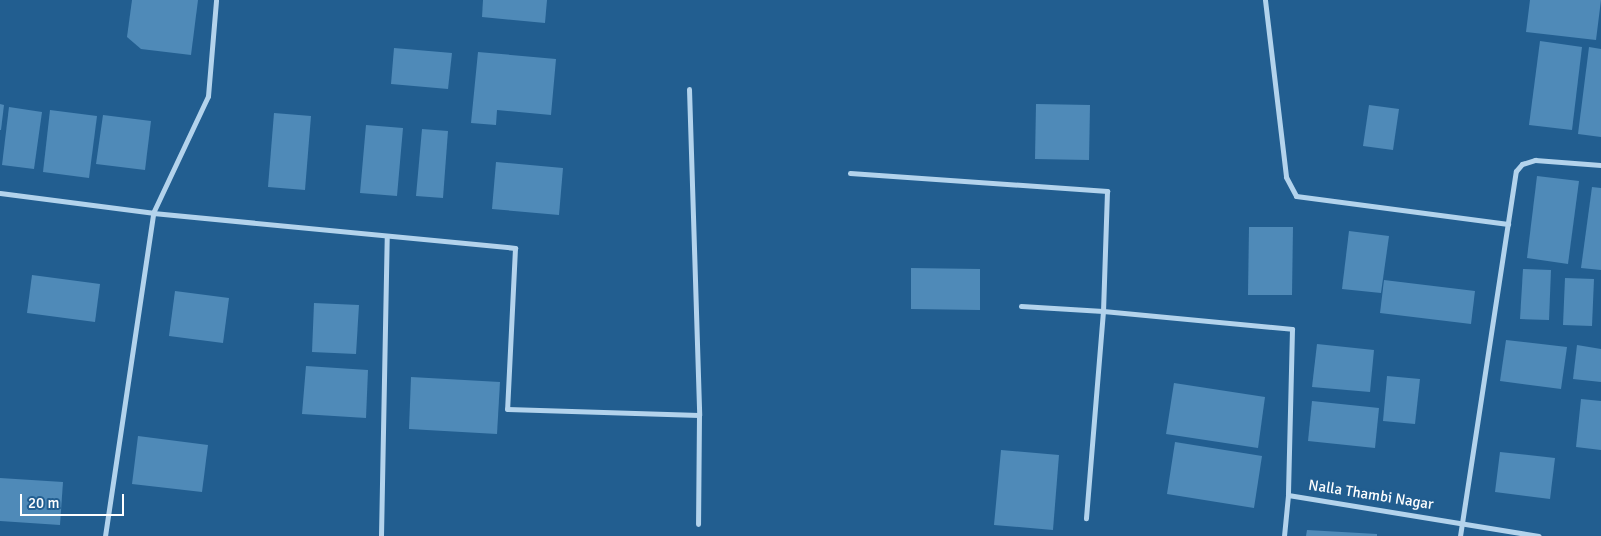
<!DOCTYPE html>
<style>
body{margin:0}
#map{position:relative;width:1601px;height:536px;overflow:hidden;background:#225e90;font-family:Signika,sans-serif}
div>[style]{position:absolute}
.building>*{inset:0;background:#4f8ab8}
.minor>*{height:5px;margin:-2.5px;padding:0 2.5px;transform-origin:2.5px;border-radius:2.5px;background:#b3d3ec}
span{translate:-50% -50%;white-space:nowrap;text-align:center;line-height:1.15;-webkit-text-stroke:5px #225e90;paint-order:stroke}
.street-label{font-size:15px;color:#fff}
.scale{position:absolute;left:20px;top:494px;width:104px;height:22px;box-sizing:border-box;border:2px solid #fff;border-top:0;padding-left:6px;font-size:15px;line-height:18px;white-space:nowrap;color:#fff;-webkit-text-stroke:4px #225e90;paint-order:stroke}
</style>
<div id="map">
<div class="building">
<i style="clip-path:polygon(132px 0,198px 0,191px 55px,141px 49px,127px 37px)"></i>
<i style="clip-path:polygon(483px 0,547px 0,545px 23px,482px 17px)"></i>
<i style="clip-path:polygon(1530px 0,1601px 0,1596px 40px,1526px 32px)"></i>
<i style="clip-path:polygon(1540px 41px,1582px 47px,1572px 130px,1529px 125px)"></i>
<i style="clip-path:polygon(1589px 47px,1601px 49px,1601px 137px,1578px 134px)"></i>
<i style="clip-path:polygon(394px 48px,452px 53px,448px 89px,391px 84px)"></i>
<i style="clip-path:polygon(478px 52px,556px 59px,551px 115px,497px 110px,496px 125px,471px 123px)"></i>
<i style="clip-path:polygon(0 104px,4px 105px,1px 130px,0 130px)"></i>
<i style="clip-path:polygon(1036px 104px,1090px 105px,1089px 160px,1035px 159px)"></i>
<i style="clip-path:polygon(1369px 105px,1399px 109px,1393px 150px,1363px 146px)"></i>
<i style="clip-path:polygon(9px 107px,42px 112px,34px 169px,2px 165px)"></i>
<i style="clip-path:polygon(50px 110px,97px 116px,89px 178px,43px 172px)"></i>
<i style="clip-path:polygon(274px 113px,311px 116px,305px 190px,268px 187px)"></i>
<i style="clip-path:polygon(103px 115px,151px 121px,145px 170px,96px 164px)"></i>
<i style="clip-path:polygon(366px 125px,403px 128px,397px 196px,360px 193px)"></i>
<i style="clip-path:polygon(422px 129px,448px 131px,443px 198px,416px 196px)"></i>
<i style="clip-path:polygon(496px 162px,563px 168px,559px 215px,492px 209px)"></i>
<i style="clip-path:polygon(1537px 176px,1579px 181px,1568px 264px,1527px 258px)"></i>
<i style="clip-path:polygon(1592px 187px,1601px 188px,1601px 270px,1581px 268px)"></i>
<i style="clip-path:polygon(1249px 227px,1293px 227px,1292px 295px,1248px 295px)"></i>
<i style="clip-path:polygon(1349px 231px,1389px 236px,1381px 293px,1342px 289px)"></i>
<i style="clip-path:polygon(911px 268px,980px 269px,980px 310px,911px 309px)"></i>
<i style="clip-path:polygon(1523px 269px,1551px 270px,1549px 320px,1520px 319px)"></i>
<i style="clip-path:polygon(32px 275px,100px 284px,95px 322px,27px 313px)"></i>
<i style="clip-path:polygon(1565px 278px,1594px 279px,1592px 326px,1563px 325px)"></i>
<i style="clip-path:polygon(1384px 280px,1475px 291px,1471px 324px,1380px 313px)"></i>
<i style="clip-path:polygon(175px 291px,229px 298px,223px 343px,169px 336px)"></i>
<i style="clip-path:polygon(314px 303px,359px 305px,356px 354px,312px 352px)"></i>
<i style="clip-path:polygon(1506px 340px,1567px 347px,1561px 389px,1500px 381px)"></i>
<i style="clip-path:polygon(1317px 344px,1374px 350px,1370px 392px,1312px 387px)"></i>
<i style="clip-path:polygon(1577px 345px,1601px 349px,1601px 382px,1573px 379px)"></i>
<i style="clip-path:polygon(306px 366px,368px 370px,366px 418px,302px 414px)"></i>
<i style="clip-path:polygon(1387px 376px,1420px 379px,1415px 424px,1383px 421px)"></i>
<i style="clip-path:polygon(411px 377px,500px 382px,497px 434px,409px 429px)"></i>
<i style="clip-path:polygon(1174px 383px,1265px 397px,1258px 448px,1166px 434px)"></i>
<i style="clip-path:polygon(1581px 399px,1601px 401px,1601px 450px,1576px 447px)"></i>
<i style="clip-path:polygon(1312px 401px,1379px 408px,1375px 448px,1308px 441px)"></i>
<i style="clip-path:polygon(138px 436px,208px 445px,202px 492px,132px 484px)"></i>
<i style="clip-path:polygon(1175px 442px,1262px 456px,1254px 508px,1167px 494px)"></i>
<i style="clip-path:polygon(1001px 450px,1059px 455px,1053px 530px,994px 525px)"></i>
<i style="clip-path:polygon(1500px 452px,1555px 458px,1550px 499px,1495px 492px)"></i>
<i style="clip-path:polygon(0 478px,63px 482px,60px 525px,0 521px)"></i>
<i style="clip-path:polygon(1307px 530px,1377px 534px,1377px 536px,1306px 536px)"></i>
</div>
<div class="minor">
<i style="left:1265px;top:0;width:178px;rotate:83.2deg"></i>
<i style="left:1286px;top:177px;width:21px;rotate:62deg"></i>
<i style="left:1296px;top:196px;width:214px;rotate:7.5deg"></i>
<i style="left:689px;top:89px;width:326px;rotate:88.2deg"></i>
<i style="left:699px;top:415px;width:109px;rotate:90.5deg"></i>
<i style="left:850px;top:173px;width:258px;rotate:4deg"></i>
<i style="left:1107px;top:191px;width:120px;rotate:91.9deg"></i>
<i style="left:1103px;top:311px;width:190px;rotate:5.4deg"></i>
<i style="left:1292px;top:329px;width:166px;rotate:91.4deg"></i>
<i style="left:0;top:193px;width:154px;rotate:7.4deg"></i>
<i style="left:153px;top:213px;width:364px;rotate:5.5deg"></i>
<i style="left:515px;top:248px;width:161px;rotate:92.8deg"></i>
<i style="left:507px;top:409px;width:192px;rotate:1.8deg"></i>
<i style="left:1021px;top:306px;width:82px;rotate:3.5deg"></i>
<i style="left:1103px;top:311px;width:208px;rotate:94.7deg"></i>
<i style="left:105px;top:536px;width:327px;rotate:-81.5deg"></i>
<i style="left:153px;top:213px;width:129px;rotate:-64.8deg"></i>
<i style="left:208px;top:96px;width:96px;rotate:-85.2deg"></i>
<i style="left:381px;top:536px;width:300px;rotate:-88.9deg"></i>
<i style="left:1284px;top:536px;width:41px;rotate:-84.4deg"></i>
<i style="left:1288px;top:495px;width:254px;rotate:9.3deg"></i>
<i style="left:1460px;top:536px;width:369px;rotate:-81.3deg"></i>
<i style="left:1516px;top:171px;width:9px;rotate:-49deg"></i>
<i style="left:1522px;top:164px;width:14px;rotate:-17deg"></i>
<i style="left:1535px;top:160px;width:66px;rotate:4.3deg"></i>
</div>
<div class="street-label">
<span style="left:1371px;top:495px;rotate:9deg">Nalla Thambi Nagar</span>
</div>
<div class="scale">20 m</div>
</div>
